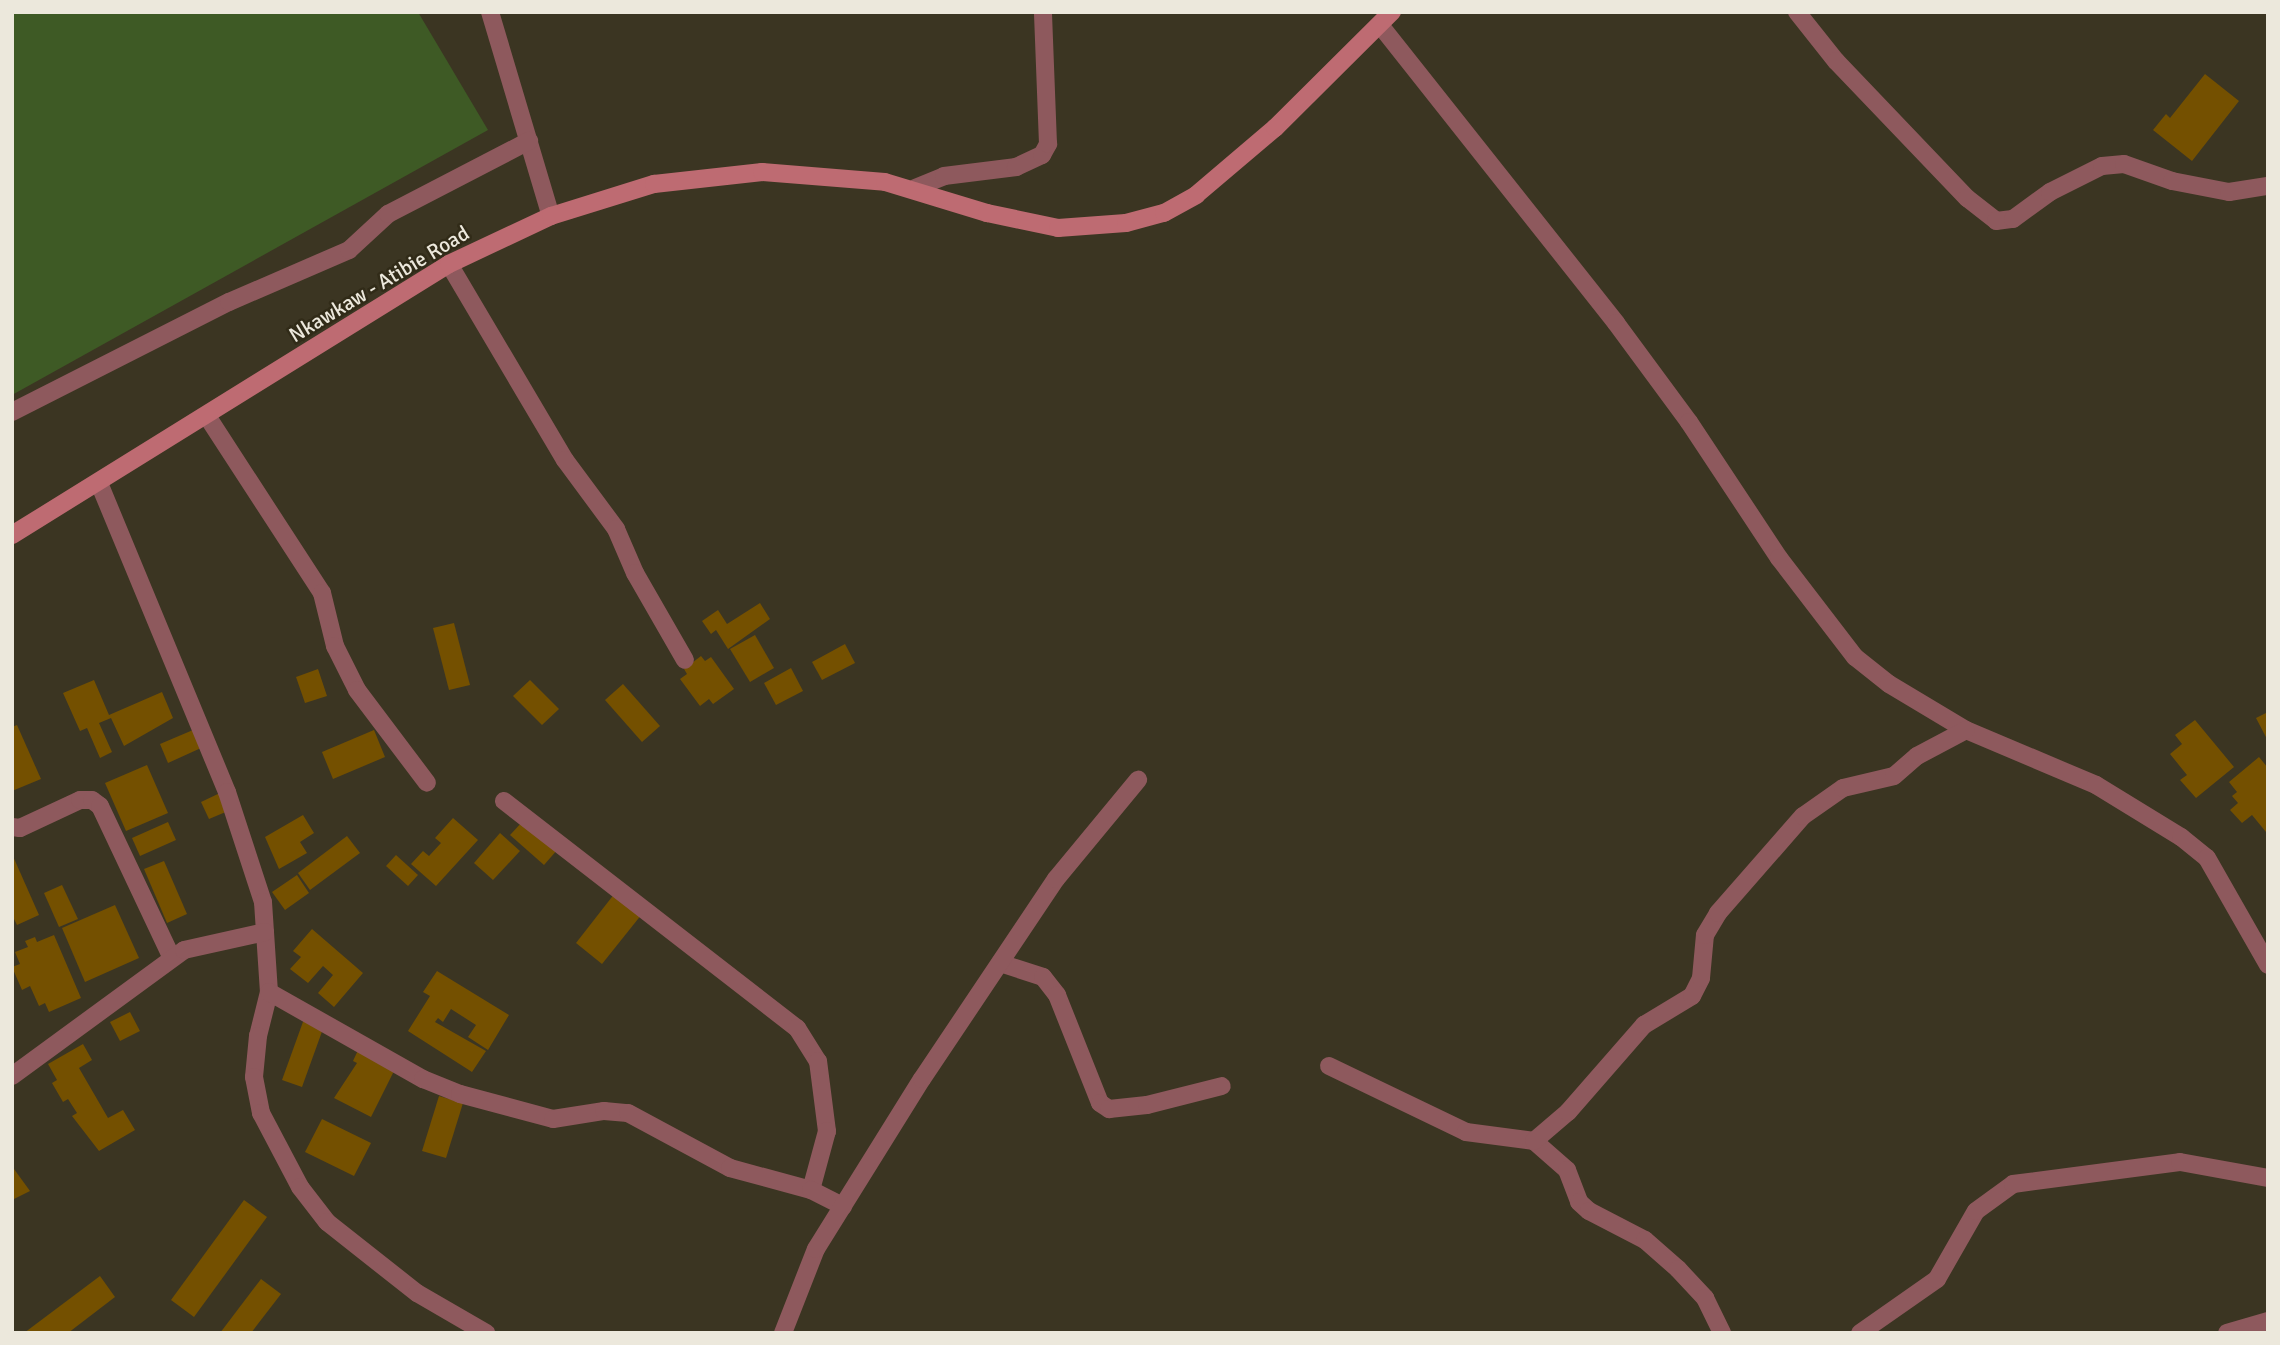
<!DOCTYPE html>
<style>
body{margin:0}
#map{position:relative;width:2280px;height:1345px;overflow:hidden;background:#3b3522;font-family:Signika,sans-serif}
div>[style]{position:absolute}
.green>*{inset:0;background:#3e5a25}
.building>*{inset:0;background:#745000}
.street>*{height:18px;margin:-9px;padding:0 9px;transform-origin:9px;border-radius:9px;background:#8e595d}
.secondary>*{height:18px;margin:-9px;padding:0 9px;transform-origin:9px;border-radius:9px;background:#be6b72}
span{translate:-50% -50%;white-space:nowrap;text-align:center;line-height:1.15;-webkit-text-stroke:5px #312b18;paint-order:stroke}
.street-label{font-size:21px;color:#ece8dc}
.frame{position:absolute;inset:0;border:14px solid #ece8dc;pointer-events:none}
</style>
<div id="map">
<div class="green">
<i style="clip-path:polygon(12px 12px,418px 12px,488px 130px,12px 395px)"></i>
</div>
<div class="building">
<i style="clip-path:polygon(2205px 74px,2239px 101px,2192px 161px,2153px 130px,2166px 114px,2170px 118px)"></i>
<i style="clip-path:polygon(760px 603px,770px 619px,728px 649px,716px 630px,711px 634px,702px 621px,718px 610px,727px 624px)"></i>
<i style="clip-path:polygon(454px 623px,470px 685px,449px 690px,433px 628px)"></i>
<i style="clip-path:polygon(755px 635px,774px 668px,750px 682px,730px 649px)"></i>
<i style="clip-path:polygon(845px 644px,855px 663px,822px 680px,812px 662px)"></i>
<i style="clip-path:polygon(701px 656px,705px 661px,711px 657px,734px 689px,713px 704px,709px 699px,700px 706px,680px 679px,687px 674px,684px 669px)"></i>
<i style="clip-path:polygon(791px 668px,803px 691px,776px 705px,764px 683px)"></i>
<i style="clip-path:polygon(318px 669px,327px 696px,305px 703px,296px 677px)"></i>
<i style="clip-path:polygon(94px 680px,109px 715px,162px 692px,173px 718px,124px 746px,111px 718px,99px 723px,112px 752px,100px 758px,87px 728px,80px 731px,63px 693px)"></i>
<i style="clip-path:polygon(530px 680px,559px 709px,542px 725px,513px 696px)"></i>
<i style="clip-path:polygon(623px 684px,660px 726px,642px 742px,605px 700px)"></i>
<i style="clip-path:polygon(2268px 712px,2268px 741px,2256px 718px)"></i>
<i style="clip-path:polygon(2195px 720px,2234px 767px,2196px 798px,2180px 780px,2187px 775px,2170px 754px,2182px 744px,2175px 735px)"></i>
<i style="clip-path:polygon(17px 725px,41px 779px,12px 791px,12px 727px)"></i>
<i style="clip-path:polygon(193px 730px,201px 748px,168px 763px,160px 744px)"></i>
<i style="clip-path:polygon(374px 730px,385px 757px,333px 779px,322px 752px)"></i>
<i style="clip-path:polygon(2259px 757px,2268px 768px,2266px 832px,2252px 815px,2242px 823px,2230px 810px,2238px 803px,2232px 796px,2237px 792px,2229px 782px)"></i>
<i style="clip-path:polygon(147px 765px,168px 813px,126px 831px,105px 783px)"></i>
<i style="clip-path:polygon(220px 793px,228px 811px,209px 819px,201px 802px)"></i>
<i style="clip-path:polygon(303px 815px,314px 833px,300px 842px,307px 853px,279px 869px,265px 837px)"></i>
<i style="clip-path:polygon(453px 818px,478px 840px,436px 886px,411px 864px,423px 851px,429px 856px,441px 843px,435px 838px)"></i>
<i style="clip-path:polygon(524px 820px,558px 849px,544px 865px,510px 835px)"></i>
<i style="clip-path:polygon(168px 822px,176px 840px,140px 856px,132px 838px)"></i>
<i style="clip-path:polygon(500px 833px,520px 851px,493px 880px,474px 863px)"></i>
<i style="clip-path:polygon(347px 836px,360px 853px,310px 890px,298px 873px)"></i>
<i style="clip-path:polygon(12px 854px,39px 915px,17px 925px,12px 915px)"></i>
<i style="clip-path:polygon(396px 855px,418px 875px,408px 886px,386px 866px)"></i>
<i style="clip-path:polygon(164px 861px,187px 914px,167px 923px,144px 869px)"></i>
<i style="clip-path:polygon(297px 875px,309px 893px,285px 910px,272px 892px)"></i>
<i style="clip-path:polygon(62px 885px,78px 919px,59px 927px,44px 893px)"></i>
<i style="clip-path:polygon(615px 893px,642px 914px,602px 964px,576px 943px)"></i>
<i style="clip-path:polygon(115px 905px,139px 958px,85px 982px,62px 928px)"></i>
<i style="clip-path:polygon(312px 929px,363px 973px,334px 1007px,318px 993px,333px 975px,323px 966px,308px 983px,290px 969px,301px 957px,293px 951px)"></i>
<i style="clip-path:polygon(54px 935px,81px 998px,49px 1012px,45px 1003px,39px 1006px,30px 986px,22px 990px,12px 967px,20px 964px,15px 952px,28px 947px,25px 941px,35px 937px,37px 942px)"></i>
<i style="clip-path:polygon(437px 971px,509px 1015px,488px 1050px,468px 1037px,476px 1025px,451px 1009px,443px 1022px,438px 1018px,435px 1022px,486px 1051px,472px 1072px,408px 1031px,430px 996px,423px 992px)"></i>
<i style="clip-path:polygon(130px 1012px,140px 1031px,120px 1041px,110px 1022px)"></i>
<i style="clip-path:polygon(304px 1019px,324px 1026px,302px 1087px,282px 1080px)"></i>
<i style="clip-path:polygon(83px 1044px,92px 1060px,79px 1068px,108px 1118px,123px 1110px,135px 1130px,99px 1151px,72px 1116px,77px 1113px,68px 1099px,63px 1102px,52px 1083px,57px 1080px,48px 1064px)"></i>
<i style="clip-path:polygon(359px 1048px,396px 1067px,371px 1117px,334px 1098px,357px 1063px,353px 1061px)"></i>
<i style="clip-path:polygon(439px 1096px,463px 1103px,446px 1158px,422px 1151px)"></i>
<i style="clip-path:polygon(322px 1119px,371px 1143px,354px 1176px,305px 1152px)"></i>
<i style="clip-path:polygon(14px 1169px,30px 1191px,12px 1200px,12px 1170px)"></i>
<i style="clip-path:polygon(244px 1200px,267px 1217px,194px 1317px,171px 1300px)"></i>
<i style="clip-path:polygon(100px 1276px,115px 1297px,68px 1333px,24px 1333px)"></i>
<i style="clip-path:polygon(261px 1279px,281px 1294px,251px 1333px,220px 1333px)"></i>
</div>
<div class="street">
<i style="left:490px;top:12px;width:213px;rotate:73.4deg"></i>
<i style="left:1797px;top:12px;width:63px;rotate:51.5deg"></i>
<i style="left:1836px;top:61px;width:190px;rotate:46.3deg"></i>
<i style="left:1967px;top:198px;width:37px;rotate:38deg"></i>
<i style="left:1996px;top:221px;width:17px;rotate:-7deg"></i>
<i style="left:2013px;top:219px;width:46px;rotate:-36.1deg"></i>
<i style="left:2050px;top:192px;width:58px;rotate:-26.6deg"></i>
<i style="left:2102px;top:166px;width:22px;rotate:-5deg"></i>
<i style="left:2124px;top:164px;width:51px;rotate:19.5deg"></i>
<i style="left:2172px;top:181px;width:58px;rotate:10.9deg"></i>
<i style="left:2229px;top:192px;width:39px;rotate:-9deg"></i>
<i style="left:1380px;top:25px;width:380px;rotate:51.6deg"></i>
<i style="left:1616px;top:323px;width:123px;rotate:53.6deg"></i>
<i style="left:1689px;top:422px;width:163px;rotate:56.5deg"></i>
<i style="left:1779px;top:558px;width:125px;rotate:52.5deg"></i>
<i style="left:1855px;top:657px;width:43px;rotate:38.5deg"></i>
<i style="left:1889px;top:684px;width:90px;rotate:30.9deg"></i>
<i style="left:1966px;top:730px;width:141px;rotate:22.9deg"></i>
<i style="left:2096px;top:785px;width:100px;rotate:31.5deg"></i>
<i style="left:2181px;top:837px;width:33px;rotate:39deg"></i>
<i style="left:2207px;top:858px;width:123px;rotate:60.3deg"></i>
<i style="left:915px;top:188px;width:31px;rotate:-22deg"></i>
<i style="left:944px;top:176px;width:73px;rotate:-7.1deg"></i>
<i style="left:1016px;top:167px;width:29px;rotate:-25deg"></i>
<i style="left:1042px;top:155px;width:13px;rotate:-61deg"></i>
<i style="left:1048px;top:144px;width:132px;rotate:-92.2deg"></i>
<i style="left:449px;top:264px;width:228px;rotate:59.4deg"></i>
<i style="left:565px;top:460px;width:86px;rotate:53.5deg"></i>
<i style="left:616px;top:529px;width:48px;rotate:66.6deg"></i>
<i style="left:635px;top:573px;width:100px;rotate:60.1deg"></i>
<i style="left:12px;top:412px;width:243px;rotate:-26.9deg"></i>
<i style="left:229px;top:302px;width:131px;rotate:-23.4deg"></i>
<i style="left:349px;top:250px;width:53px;rotate:-42.7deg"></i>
<i style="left:388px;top:214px;width:159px;rotate:-27.4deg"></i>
<i style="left:207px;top:416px;width:211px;rotate:57deg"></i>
<i style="left:322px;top:593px;width:55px;rotate:76.2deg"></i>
<i style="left:335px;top:646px;width:49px;rotate:63.4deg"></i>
<i style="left:357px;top:690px;width:116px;rotate:53deg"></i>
<i style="left:99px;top:483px;width:334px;rotate:67.5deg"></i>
<i style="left:227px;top:792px;width:116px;rotate:71.9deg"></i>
<i style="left:263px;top:902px;width:90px;rotate:86.2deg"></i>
<i style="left:269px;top:992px;width:45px;rotate:104deg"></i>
<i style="left:258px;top:1036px;width:41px;rotate:95.6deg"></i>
<i style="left:254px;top:1077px;width:37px;rotate:79deg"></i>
<i style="left:261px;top:1113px;width:84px;rotate:62.2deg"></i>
<i style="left:300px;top:1187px;width:44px;rotate:52.4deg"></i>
<i style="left:327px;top:1222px;width:115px;rotate:38.3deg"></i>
<i style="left:417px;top:1293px;width:80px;rotate:30.1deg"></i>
<i style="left:504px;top:801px;width:371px;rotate:37.8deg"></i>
<i style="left:797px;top:1028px;width:39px;rotate:58deg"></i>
<i style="left:818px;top:1061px;width:71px;rotate:82.7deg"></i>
<i style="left:827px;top:1131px;width:61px;rotate:105.2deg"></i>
<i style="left:12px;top:827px;width:8px;rotate:7deg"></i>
<i style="left:20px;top:828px;width:66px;rotate:-25deg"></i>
<i style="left:80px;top:800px;width:12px"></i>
<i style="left:92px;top:800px;width:10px;rotate:37deg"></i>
<i style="left:100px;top:806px;width:168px;rotate:64.7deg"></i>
<i style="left:1000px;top:963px;width:45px;rotate:18deg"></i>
<i style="left:1043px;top:977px;width:23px;rotate:52deg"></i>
<i style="left:1057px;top:995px;width:116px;rotate:68.3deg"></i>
<i style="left:1100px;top:1103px;width:11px;rotate:34deg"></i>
<i style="left:1109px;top:1109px;width:38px;rotate:-6deg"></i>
<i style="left:1147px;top:1105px;width:77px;rotate:-14.2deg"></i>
<i style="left:269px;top:992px;width:177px;rotate:29.5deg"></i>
<i style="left:423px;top:1079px;width:40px;rotate:22deg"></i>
<i style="left:460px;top:1094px;width:96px;rotate:15deg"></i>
<i style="left:553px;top:1119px;width:52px;rotate:-8.9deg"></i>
<i style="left:604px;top:1111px;width:24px;rotate:5deg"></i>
<i style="left:628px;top:1113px;width:116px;rotate:28.3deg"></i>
<i style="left:730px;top:1168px;width:84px;rotate:15.2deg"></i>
<i style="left:811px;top:1190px;width:36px;rotate:27deg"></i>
<i style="left:1329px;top:1066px;width:152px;rotate:25.7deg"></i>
<i style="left:1466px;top:1132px;width:69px;rotate:7.5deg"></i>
<i style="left:1534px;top:1141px;width:44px;rotate:41.3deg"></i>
<i style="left:1567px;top:1170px;width:34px;rotate:69deg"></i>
<i style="left:1579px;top:1202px;width:13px;rotate:42deg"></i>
<i style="left:1589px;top:1211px;width:63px;rotate:27.4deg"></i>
<i style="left:1645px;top:1240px;width:44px;rotate:41.3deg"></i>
<i style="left:1678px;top:1269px;width:40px;rotate:47deg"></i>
<i style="left:1705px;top:1298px;width:39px;rotate:64deg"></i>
<i style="left:12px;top:1076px;width:213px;rotate:-36.2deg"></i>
<i style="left:184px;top:950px;width:83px;rotate:-12.5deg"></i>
<i style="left:1534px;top:1141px;width:45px;rotate:-40.5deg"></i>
<i style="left:1568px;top:1112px;width:116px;rotate:-48.9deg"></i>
<i style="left:1644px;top:1025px;width:56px;rotate:-31.1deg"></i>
<i style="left:1692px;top:996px;width:20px;rotate:-63deg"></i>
<i style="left:1701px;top:978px;width:43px;rotate:-84.7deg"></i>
<i style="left:1705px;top:935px;width:26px;rotate:-59deg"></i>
<i style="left:1718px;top:913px;width:129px;rotate:-48.8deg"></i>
<i style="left:1803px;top:816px;width:49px;rotate:-35deg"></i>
<i style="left:1843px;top:788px;width:52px;rotate:-13.2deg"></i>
<i style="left:1894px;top:776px;width:30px;rotate:-41deg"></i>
<i style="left:1917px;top:756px;width:55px;rotate:-28deg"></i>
<i style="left:783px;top:1333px;width:90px;rotate:-68.6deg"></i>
<i style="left:816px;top:1249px;width:200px;rotate:-58.1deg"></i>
<i style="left:922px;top:1079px;width:241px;rotate:-56.2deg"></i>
<i style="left:1056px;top:879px;width:129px;rotate:-50.4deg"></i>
<i style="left:1860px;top:1333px;width:94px;rotate:-35deg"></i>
<i style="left:1937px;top:1279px;width:78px;rotate:-60.2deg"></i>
<i style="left:1976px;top:1211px;width:46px;rotate:-36.1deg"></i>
<i style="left:2013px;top:1184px;width:168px;rotate:-7.5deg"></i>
<i style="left:2180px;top:1162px;width:89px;rotate:10.3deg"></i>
<i style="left:2227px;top:1333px;width:43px;rotate:-16.3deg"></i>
</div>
<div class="secondary">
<i style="left:12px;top:535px;width:514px;rotate:-31.8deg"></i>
<i style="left:449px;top:264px;width:113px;rotate:-25.2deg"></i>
<i style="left:551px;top:216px;width:108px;rotate:-17.3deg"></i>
<i style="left:654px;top:184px;width:109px;rotate:-6.3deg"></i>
<i style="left:762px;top:172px;width:123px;rotate:4.6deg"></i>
<i style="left:885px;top:182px;width:107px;rotate:16.9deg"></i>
<i style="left:987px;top:213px;width:73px;rotate:11.9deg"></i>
<i style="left:1058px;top:228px;width:68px;rotate:-4.2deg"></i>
<i style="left:1126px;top:223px;width:39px;rotate:-15deg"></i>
<i style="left:1164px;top:213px;width:37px;rotate:-29deg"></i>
<i style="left:1196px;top:195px;width:104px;rotate:-40.3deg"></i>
<i style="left:1275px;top:128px;width:165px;rotate:-44.8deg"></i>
</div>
<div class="street-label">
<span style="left:379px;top:284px;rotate:-31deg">Nkawkaw - Atibie Road</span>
</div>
<div class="frame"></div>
</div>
